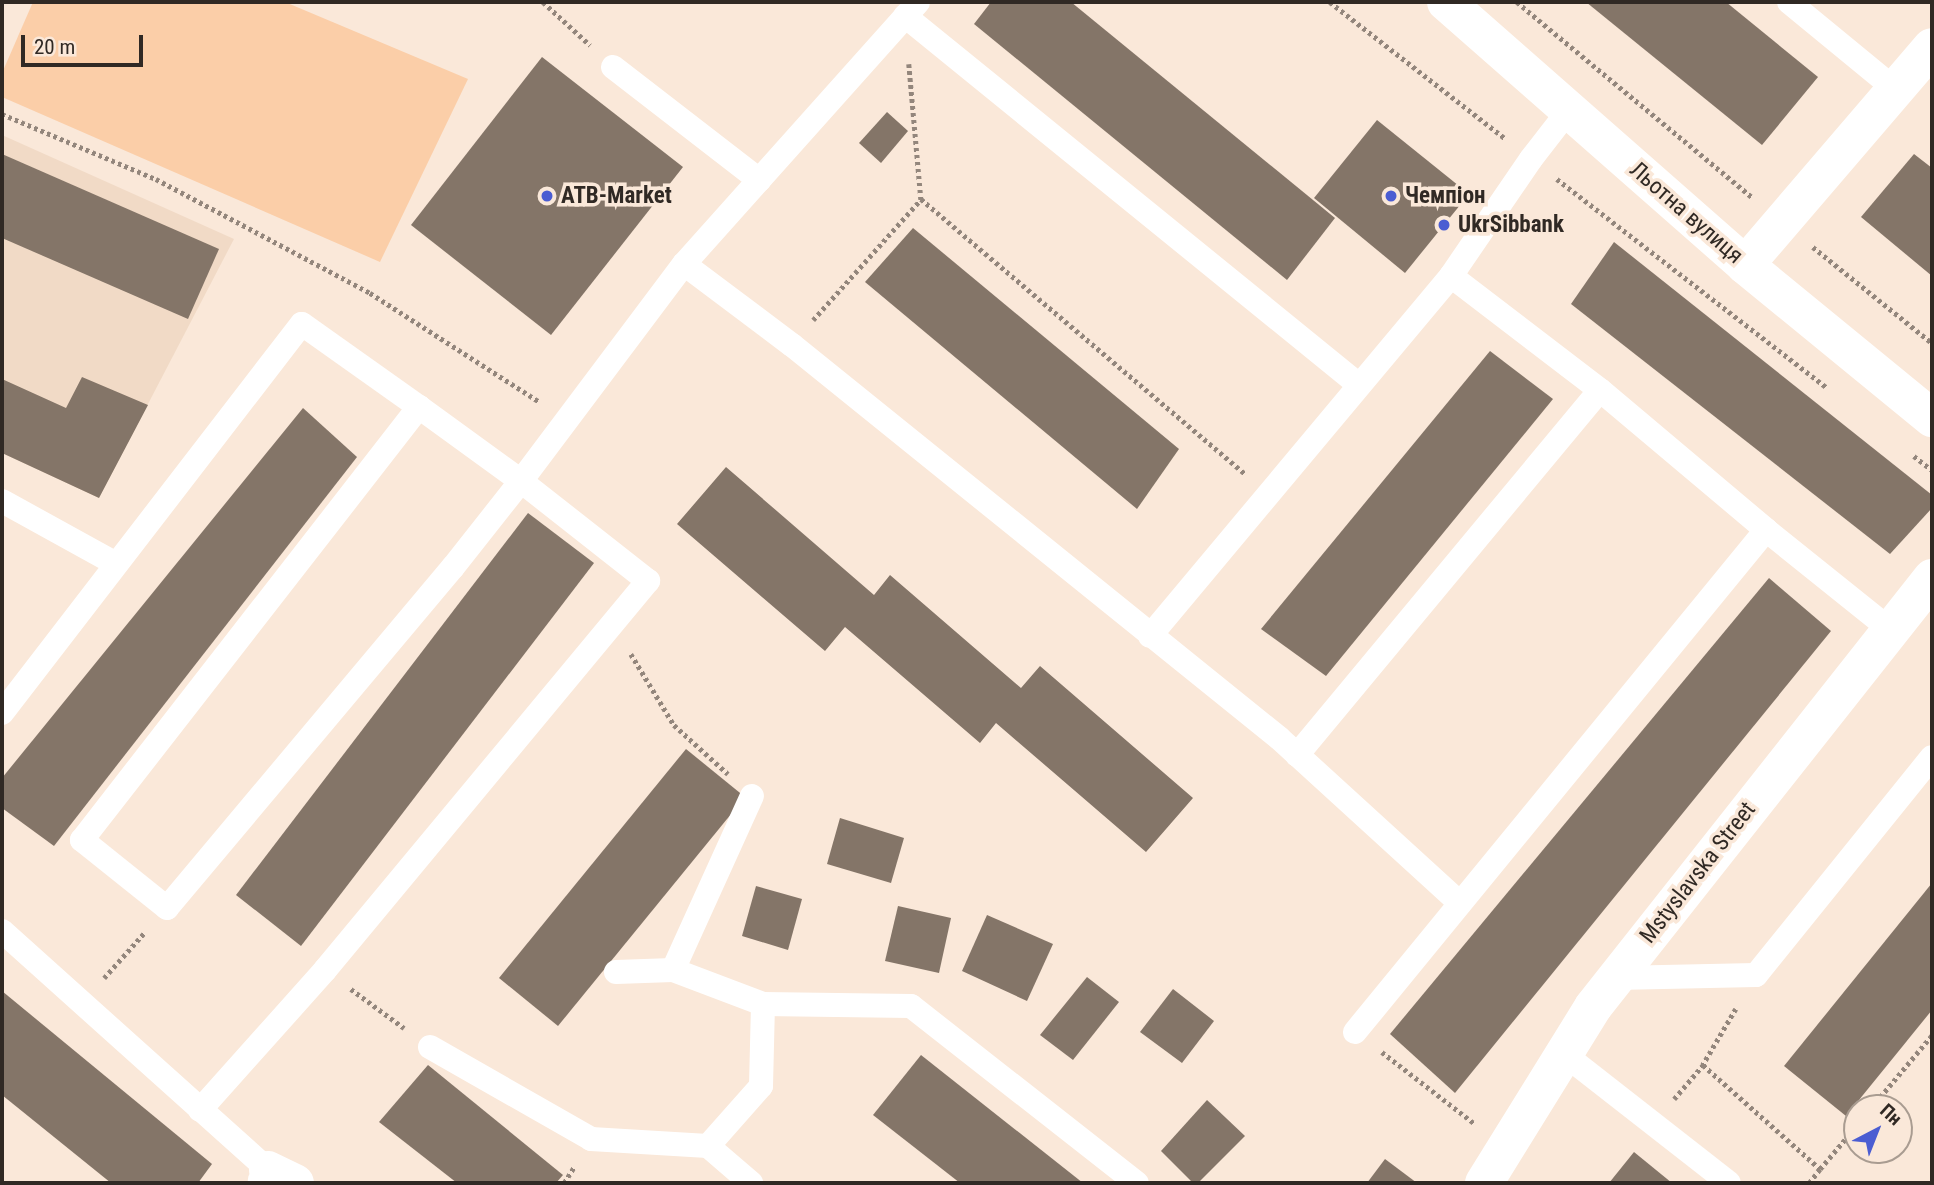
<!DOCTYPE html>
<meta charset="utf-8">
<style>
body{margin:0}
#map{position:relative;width:1934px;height:1185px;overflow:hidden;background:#fae8d9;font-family:"Roboto Condensed",sans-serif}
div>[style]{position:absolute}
.built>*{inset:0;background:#f1dac6}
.green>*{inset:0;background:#fbcea8}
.building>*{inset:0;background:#847568}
.path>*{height:4.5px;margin-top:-2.25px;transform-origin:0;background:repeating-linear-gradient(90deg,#93867c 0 3.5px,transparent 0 7px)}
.service>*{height:24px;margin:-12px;padding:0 12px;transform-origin:12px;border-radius:12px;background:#fff}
.minor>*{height:38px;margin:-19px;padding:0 19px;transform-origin:19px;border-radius:19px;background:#fff}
.tertiary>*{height:38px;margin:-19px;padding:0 19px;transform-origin:19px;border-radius:19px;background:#fff}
.dots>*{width:19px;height:19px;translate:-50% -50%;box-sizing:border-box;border:4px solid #fae8d9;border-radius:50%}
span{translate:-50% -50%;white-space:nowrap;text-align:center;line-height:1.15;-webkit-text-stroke:7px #fae8d9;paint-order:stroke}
.poi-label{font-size:23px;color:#302924;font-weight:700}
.left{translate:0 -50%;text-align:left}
.street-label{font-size:23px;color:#302924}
.frame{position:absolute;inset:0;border:4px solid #302924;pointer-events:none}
.north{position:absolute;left:1843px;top:1094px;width:70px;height:70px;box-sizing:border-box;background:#fae8d9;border:2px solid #a99c91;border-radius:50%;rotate:42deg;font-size:19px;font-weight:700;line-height:28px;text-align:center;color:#302924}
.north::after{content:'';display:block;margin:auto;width:24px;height:32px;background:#4b5dd2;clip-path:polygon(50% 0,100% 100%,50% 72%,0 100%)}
.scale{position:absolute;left:21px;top:35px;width:122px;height:32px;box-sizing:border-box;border:4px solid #302924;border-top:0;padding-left:9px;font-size:21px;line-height:24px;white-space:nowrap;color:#302924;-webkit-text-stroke:5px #fae8d9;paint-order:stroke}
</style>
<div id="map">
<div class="built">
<i style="clip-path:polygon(2px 135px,234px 239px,99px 498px,2px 453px)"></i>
</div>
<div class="green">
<i style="clip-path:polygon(33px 2px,285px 2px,468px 79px,380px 262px,2px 97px,2px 73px)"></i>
</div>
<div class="building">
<i style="clip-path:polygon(991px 2px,1071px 2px,1335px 218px,1287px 280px,974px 24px)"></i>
<i style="clip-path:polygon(1586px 2px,1726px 2px,1818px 77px,1762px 145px)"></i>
<i style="clip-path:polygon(542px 57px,683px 167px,551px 335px,411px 225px)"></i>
<i style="clip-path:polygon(887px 112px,908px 131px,881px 163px,859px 143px)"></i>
<i style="clip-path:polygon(1377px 120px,1469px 194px,1405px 273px,1314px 198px)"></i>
<i style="clip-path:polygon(2px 154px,219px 249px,188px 319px,2px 238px)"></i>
<i style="clip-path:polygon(1914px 154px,1932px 168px,1932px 276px,1861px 217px)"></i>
<i style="clip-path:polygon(913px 228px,1179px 449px,1137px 509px,865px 282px)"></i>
<i style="clip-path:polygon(1614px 242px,1932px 495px,1932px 508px,1890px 554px,1571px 304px)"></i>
<i style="clip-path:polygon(1490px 351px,1553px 399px,1326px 676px,1261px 629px)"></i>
<i style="clip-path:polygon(82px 377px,148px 405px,99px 498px,2px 453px,2px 379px,66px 408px)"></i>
<i style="clip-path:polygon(303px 408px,357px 457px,54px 846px,2px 808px,2px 778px)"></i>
<i style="clip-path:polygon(726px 467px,874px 595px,890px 575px,1021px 688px,1040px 666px,1193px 798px,1146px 852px,996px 723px,980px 743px,845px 627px,825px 651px,677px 524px)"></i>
<i style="clip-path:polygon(528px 513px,594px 563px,301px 946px,236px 895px)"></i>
<i style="clip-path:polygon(1769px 578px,1831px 631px,1455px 1093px,1390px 1034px)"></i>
<i style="clip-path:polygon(686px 749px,745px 797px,558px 1026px,499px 978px)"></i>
<i style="clip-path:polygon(840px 818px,904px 838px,891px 883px,827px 864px)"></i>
<i style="clip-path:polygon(1932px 883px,1932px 1010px,1846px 1116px,1784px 1066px)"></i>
<i style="clip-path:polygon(756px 886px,802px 899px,788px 950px,742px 936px)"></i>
<i style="clip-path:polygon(898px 906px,951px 918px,939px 973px,885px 961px)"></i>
<i style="clip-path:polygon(987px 915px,1053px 944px,1027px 1001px,962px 971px)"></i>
<i style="clip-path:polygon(1087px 977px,1119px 1002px,1073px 1060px,1040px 1035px)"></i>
<i style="clip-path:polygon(1173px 989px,1214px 1021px,1182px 1063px,1140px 1032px)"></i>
<i style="clip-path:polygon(2px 991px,212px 1164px,198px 1183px,111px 1183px,2px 1095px)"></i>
<i style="clip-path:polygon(921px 1055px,1083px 1183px,960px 1183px,873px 1115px)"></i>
<i style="clip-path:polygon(428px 1065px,563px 1175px,556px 1183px,457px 1183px,379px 1122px)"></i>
<i style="clip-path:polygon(1207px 1100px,1245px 1136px,1198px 1183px,1193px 1183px,1161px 1151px)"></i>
<i style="clip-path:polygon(1634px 1152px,1672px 1183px,1609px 1183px)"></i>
<i style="clip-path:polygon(1385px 1159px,1417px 1183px,1367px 1183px)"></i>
</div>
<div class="path">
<i style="left:543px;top:2px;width:64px;rotate:42.5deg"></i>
<i style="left:1330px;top:2px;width:223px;rotate:37.9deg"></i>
<i style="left:1517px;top:2px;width:305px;rotate:39.7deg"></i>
<i style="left:909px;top:64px;width:136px;rotate:84.9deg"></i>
<i style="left:2px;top:114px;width:167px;rotate:22.9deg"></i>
<i style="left:156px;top:179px;width:242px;rotate:28deg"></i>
<i style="left:370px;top:293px;width:202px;rotate:32.7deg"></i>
<i style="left:1557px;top:179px;width:341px;rotate:37.7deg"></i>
<i style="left:1813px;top:247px;width:153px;rotate:38.9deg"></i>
<i style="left:813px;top:320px;width:162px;rotate:-48.2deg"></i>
<i style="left:921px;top:199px;width:424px;rotate:40.3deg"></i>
<i style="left:1914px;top:456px;width:23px;rotate:38deg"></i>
<i style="left:631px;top:654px;width:83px;rotate:58.8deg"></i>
<i style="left:674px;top:725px;width:73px;rotate:42.2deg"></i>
<i style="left:104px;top:978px;width:62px;rotate:-48.3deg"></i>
<i style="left:351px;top:989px;width:66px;rotate:36.3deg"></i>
<i style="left:1736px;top:1009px;width:65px;rotate:120.5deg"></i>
<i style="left:1703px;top:1065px;width:157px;rotate:41.6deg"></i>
<i style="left:1820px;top:1169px;width:57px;rotate:-49.9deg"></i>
<i style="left:1382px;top:1052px;width:118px;rotate:37.7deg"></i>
<i style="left:1674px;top:1099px;width:45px;rotate:-49.5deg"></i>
<i style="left:1871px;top:1108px;width:95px;rotate:-50.1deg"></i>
<i style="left:564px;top:1183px;width:19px;rotate:-58deg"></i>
<i style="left:1809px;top:1183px;width:18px;rotate:-52deg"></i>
</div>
<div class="service">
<i style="left:1789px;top:2px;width:139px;rotate:39.4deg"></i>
<i style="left:905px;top:16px;width:585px;rotate:39.1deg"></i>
<i style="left:613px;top:67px;width:185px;rotate:37.7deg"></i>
<i style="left:1569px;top:110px;width:62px;rotate:127.8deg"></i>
<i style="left:1531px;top:159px;width:142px;rotate:124.4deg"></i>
<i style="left:1451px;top:276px;width:188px;rotate:37.4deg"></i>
<i style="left:684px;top:264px;width:135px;rotate:36.9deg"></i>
<i style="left:792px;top:345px;width:626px;rotate:38.9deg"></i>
<i style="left:1279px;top:738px;width:245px;rotate:42.4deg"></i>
<i style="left:2px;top:501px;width:130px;rotate:28.9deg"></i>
<i style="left:1150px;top:636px;width:469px;rotate:-50.1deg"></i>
<i style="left:2px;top:713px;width:491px;rotate:-52.4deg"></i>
<i style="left:302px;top:324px;width:143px;rotate:35.4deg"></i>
<i style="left:419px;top:407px;width:126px;rotate:36deg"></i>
<i style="left:521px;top:481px;width:110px;rotate:128.3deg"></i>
<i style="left:453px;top:567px;width:445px;rotate:130deg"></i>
<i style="left:167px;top:908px;width:109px;rotate:-141.3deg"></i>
<i style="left:82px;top:840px;width:549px;rotate:-52.11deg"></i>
<i style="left:1297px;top:755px;width:474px;rotate:-50.3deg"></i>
<i style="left:1600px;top:390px;width:217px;rotate:40.1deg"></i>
<i style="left:2px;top:931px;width:358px;rotate:41.9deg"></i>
<i style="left:268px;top:1170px;width:13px;rotate:129deg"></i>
<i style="left:616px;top:972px;width:57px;rotate:-2deg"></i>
<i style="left:1616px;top:978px;width:140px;rotate:-1.2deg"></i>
<i style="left:1756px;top:975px;width:280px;rotate:-51.1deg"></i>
<i style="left:763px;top:1004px;width:148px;rotate:0.8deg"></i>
<i style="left:911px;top:1006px;width:287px;rotate:38.1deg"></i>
<i style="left:1355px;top:1032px;width:649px;rotate:-50.69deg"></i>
<i style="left:1766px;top:530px;width:160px;rotate:38.7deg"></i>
<i style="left:430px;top:1047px;width:185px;rotate:29.7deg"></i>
<i style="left:591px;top:1139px;width:117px;rotate:3.4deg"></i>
<i style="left:708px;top:1146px;width:80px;rotate:-48.5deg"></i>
<i style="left:761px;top:1086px;width:82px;rotate:-88.6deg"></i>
<i style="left:763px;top:1004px;width:96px;rotate:-159.3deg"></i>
<i style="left:673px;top:970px;width:191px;rotate:-65.6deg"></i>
<i style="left:1564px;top:1054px;width:209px;rotate:38deg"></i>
<i style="left:200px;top:1110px;width:188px;rotate:-48.2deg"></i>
<i style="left:325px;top:970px;width:506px;rotate:-50.3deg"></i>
<i style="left:648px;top:581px;width:162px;rotate:-141.8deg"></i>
<i style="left:521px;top:481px;width:271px;rotate:-53.1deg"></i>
<i style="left:684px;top:264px;width:351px;rotate:-48.2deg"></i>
<i style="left:708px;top:1146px;width:57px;rotate:40.7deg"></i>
</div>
<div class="minor">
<i style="left:1745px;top:265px;width:287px;rotate:-49.4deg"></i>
<i style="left:268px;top:1170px;width:30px;rotate:26deg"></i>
<i style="left:1484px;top:1183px;width:207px;rotate:-58.2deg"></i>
<i style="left:1593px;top:1007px;width:547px;rotate:-51.68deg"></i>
</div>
<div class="tertiary">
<i style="left:1446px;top:2px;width:398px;rotate:41.3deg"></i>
<i style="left:1745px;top:265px;width:242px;rotate:39.3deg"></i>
</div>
<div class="dots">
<i style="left:547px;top:196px;background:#4b5dd2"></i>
<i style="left:1391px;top:196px;background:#4b5dd2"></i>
<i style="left:1444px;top:225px;background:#4b5dd2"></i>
</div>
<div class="poi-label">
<span class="left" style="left:561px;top:196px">ATB-Market</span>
<span class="left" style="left:1405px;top:196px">Чемпіон</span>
<span class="left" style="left:1458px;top:225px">UkrSibbank</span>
</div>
<div class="street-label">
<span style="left:1686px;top:213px;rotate:41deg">Льотна вулиця</span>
<span style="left:1698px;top:873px;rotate:-52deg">Mstyslavska Street</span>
</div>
<div class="frame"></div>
<div class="north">Пн</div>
<div class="scale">20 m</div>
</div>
